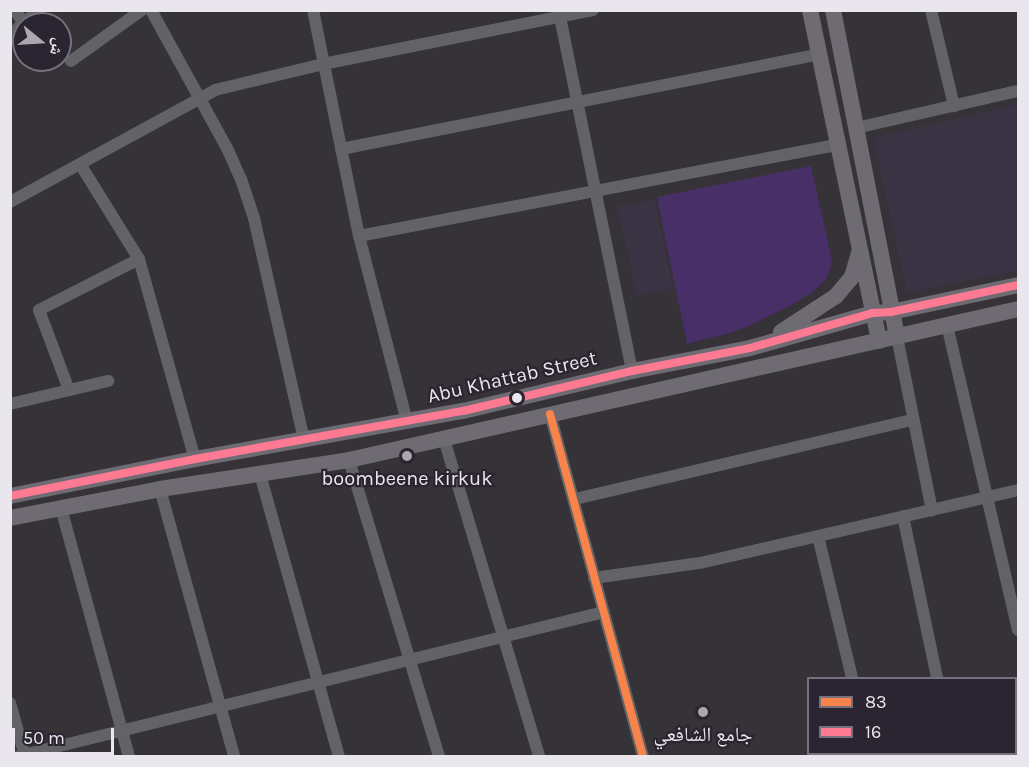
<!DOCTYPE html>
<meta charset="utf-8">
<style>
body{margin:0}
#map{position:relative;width:1029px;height:767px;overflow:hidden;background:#353238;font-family:Karla,"Noto Naskh Arabic",sans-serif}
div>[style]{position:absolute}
.built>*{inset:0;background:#393343}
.green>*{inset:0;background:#482f68}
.minor>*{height:12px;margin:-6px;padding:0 6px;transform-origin:6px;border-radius:6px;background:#636266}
.secondary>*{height:16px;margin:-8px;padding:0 8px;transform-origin:8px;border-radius:8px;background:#6e6b72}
.bus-1>*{height:8px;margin:-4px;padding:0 4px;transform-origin:4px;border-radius:4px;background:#f8844c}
.bus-2>*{height:8px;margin:-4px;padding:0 4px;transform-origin:4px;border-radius:4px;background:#fe7a93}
.dots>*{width:16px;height:16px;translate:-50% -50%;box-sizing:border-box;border:3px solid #2a2531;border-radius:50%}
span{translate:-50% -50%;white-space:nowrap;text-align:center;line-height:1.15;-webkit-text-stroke:4.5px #2a2531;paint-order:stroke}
.street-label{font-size:20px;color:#e9e6ee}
.poi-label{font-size:20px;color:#e9e6ee}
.frame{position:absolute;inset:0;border:12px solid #e9e6ee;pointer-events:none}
.legend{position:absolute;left:807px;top:677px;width:210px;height:78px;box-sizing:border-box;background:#2a2531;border:2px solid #76727d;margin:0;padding:8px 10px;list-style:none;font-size:18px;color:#e9e6ee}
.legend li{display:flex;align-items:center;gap:12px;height:30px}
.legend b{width:30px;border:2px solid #76727d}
.north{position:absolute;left:12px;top:12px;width:60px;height:60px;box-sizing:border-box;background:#2a2531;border:2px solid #76727d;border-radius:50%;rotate:108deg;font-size:16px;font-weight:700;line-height:24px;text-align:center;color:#e9e6ee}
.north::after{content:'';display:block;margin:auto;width:21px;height:27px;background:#aaa7ae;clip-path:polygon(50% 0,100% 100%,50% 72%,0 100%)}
.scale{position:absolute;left:12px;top:728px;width:102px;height:27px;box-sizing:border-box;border:3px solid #e9e6ee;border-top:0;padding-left:8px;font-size:18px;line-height:21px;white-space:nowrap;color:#e9e6ee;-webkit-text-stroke:4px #2a2531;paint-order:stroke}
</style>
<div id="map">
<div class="built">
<i style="clip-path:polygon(1018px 104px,1018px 270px,907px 293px,873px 138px)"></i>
<i style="clip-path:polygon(655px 199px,673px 288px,637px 296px,617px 206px)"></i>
</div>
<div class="green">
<i style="clip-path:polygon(811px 166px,832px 261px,827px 278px,812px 293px,790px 306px,737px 331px,687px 344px,657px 197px)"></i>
</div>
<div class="minor">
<i style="left:15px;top:10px;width:17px;rotate:57deg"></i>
<i style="left:151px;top:10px;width:158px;rotate:61.2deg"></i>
<i style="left:227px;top:148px;width:34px;rotate:66deg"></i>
<i style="left:241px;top:179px;width:41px;rotate:71.6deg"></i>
<i style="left:254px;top:218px;width:228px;rotate:77.3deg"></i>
<i style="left:313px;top:10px;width:231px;rotate:78.5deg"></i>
<i style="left:359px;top:236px;width:192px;rotate:75.5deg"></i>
<i style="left:931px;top:10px;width:99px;rotate:76.5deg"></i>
<i style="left:559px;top:12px;width:366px;rotate:78.5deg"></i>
<i style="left:10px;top:35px;width:38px;rotate:-41deg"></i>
<i style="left:71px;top:61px;width:87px;rotate:-35.7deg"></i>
<i style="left:856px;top:128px;width:166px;rotate:-12.9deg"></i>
<i style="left:341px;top:149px;width:487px;rotate:-11.2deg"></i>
<i style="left:80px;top:164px;width:112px;rotate:58.2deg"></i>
<i style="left:139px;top:259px;width:208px;rotate:74.4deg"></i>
<i style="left:10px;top:202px;width:234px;rotate:-28.6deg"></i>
<i style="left:215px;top:90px;width:111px;rotate:-13.5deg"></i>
<i style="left:323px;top:64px;width:275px;rotate:-11.3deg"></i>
<i style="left:359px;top:236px;width:487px;rotate:-10.8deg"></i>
<i style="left:947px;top:325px;width:313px;rotate:76.9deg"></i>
<i style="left:897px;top:337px;width:177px;rotate:78.6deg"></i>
<i style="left:69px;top:390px;width:85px;rotate:-110.6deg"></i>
<i style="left:39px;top:310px;width:112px;rotate:-27deg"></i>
<i style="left:10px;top:404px;width:101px;rotate:-13.2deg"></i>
<i style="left:550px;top:414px;width:354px;rotate:74.8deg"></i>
<i style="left:444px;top:439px;width:331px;rotate:73.3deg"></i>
<i style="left:349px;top:460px;width:309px;rotate:73.1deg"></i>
<i style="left:260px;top:474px;width:293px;rotate:74.4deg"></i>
<i style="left:160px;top:489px;width:277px;rotate:74.5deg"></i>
<i style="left:575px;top:499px;width:347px;rotate:-13.2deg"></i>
<i style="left:61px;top:508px;width:257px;rotate:74.7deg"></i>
<i style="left:903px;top:516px;width:166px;rotate:78.1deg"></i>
<i style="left:818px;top:536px;width:146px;rotate:76.5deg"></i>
<i style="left:594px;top:578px;width:107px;rotate:-8.1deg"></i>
<i style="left:700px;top:563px;width:326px;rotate:-12.9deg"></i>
<i style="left:10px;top:703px;width:55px;rotate:74.2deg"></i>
<i style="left:1016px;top:716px;width:2px"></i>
<i style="left:870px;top:754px;width:2px;rotate:63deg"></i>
<i style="left:964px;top:754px;width:2px;rotate:63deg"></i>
<i style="left:19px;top:756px;width:602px;rotate:-13.83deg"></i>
<i style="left:884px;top:756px;width:8px;rotate:-14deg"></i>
</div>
<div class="secondary">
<i style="left:810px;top:10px;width:338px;rotate:78.2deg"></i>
<i style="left:833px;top:10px;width:333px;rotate:78.9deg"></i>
<i style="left:781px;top:332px;width:66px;rotate:-33.2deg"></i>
<i style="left:836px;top:296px;width:25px;rotate:-50deg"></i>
<i style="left:852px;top:277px;width:25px;rotate:-74deg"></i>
<i style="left:10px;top:496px;width:189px;rotate:-11.3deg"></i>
<i style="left:195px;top:459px;width:272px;rotate:-10.2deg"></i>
<i style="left:463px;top:411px;width:174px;rotate:-13.3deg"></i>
<i style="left:632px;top:371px;width:120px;rotate:-11deg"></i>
<i style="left:750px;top:348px;width:128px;rotate:-15.9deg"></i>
<i style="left:873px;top:313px;width:18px;rotate:-3deg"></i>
<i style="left:891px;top:312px;width:130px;rotate:-12deg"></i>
<i style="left:10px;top:518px;width:153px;rotate:-10.9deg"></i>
<i style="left:160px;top:489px;width:191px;rotate:-8.7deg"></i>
<i style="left:349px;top:460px;width:686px;rotate:-12.72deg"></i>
</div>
<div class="bus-1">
<i style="left:550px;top:414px;width:354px;rotate:74.8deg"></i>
</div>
<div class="bus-2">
<i style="left:10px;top:496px;width:189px;rotate:-11.3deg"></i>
<i style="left:195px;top:459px;width:272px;rotate:-10.2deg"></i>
<i style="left:463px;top:411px;width:174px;rotate:-13.3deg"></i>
<i style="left:632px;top:371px;width:120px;rotate:-11deg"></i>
<i style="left:750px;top:348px;width:128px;rotate:-15.9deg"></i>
<i style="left:873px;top:313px;width:18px;rotate:-3deg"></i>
<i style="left:891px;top:312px;width:130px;rotate:-12deg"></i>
</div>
<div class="dots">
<i style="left:517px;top:398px;background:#e9e6ee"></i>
<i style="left:407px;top:456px;background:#aaa7ae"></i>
<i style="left:703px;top:712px;background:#aaa7ae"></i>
</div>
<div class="street-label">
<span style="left:512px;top:377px;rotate:-13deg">Abu Khattab Street</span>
</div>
<div class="poi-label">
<span style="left:407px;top:478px">boombeene kirkuk</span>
<span style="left:703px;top:734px">جامع الشافعي</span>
</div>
<div class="frame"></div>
<ul class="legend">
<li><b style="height:8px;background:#f8844c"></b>83</li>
<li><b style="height:8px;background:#fe7a93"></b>16</li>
</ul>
<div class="north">ش</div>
<div class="scale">50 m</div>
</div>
